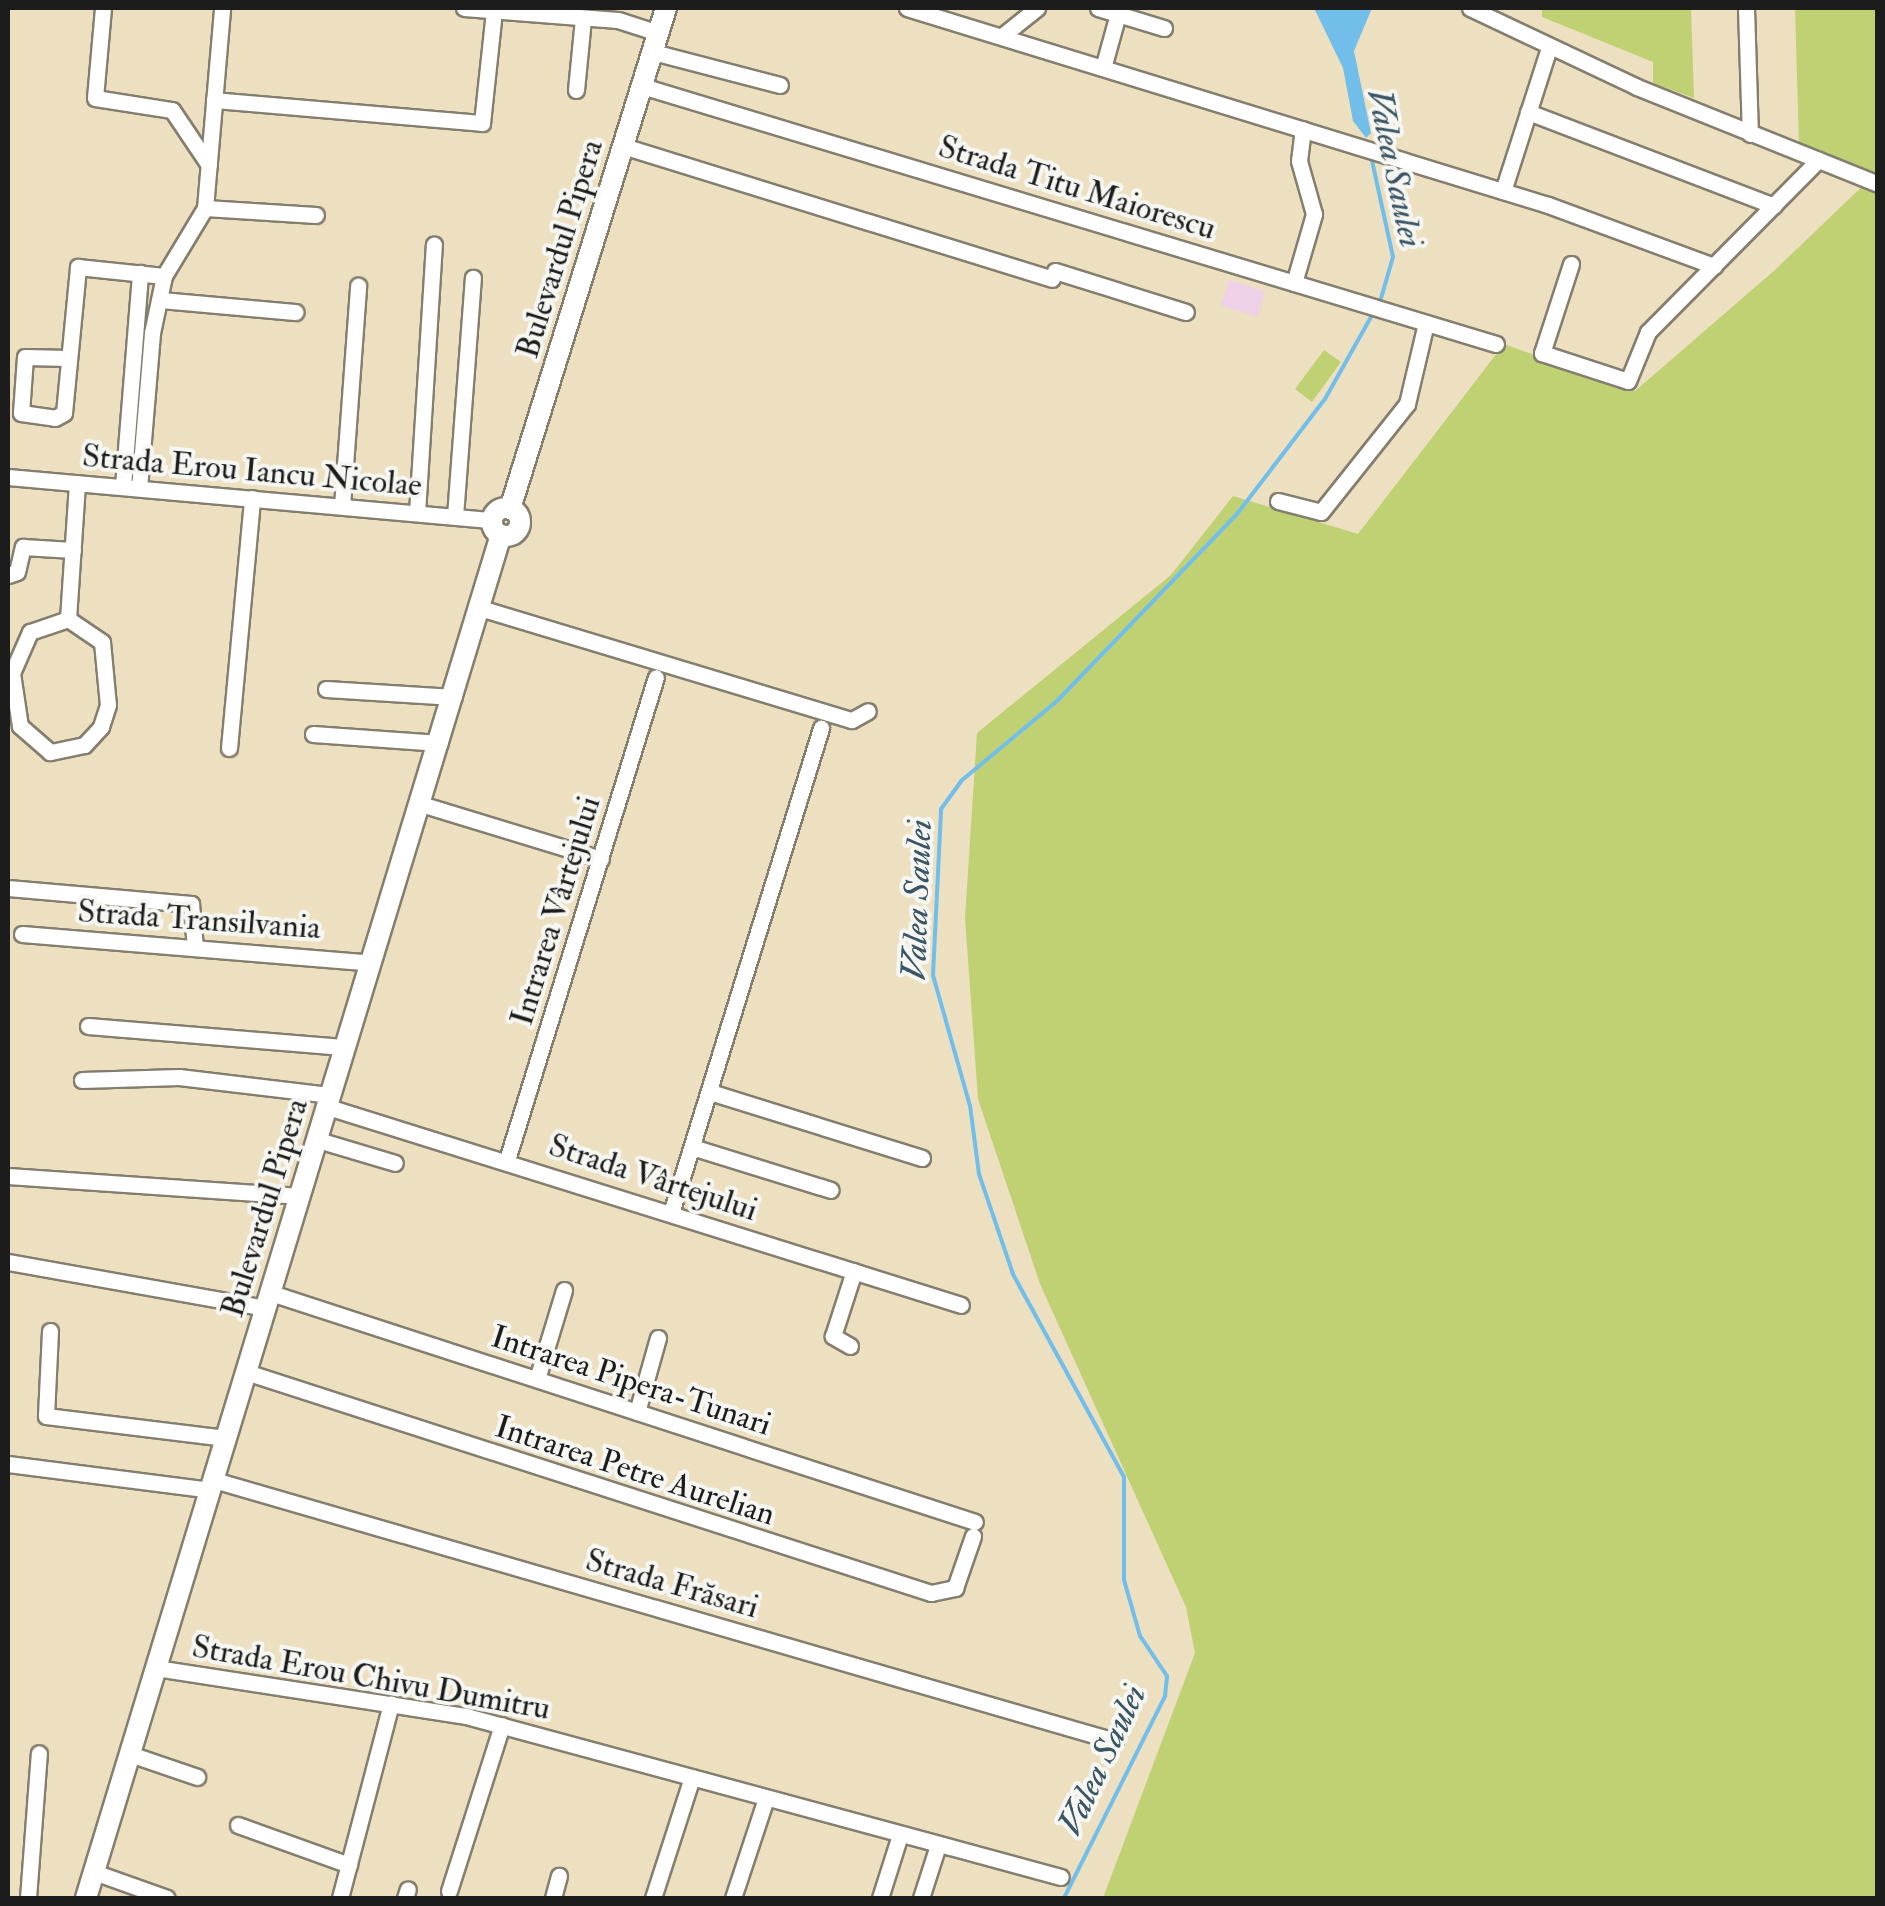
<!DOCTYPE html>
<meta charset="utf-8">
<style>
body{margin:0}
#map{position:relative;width:1885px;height:1906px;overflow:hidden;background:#ece0c0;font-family:"IM FELL Double Pica",serif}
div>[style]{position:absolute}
.built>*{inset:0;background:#eed0e7}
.green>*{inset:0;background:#bfd173}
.water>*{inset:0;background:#71beeb}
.stream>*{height:4px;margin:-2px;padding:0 2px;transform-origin:2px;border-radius:2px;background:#71beeb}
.roads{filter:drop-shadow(2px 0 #847e6e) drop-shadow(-2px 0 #847e6e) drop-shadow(0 2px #847e6e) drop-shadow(0 -2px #847e6e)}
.minor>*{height:15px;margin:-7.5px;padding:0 7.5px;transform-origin:7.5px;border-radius:7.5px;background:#fff}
.major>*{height:20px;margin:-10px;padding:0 10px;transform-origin:10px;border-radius:10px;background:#fff}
.major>.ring{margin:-10px;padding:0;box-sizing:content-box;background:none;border:20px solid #fff;border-radius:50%}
span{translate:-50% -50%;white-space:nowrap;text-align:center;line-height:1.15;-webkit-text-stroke:8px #f6f6f2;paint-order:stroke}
.street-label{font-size:32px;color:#1c1c1c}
.water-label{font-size:35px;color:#3a5564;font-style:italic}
.frame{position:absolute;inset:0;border:10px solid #1c1c1c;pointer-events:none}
</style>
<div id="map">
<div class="built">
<i style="clip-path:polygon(1229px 280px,1265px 291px,1258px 317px,1221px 306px)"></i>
</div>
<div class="green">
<i style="clip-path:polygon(1542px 8px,1691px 8px,1694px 98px,1653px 83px,1653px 62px,1542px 17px)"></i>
<i style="clip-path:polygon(1795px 8px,1877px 8px,1877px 1898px,1103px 1898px,1195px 1653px,1186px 1607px,1040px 1284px,978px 1099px,965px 918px,977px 733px,1171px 575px,1233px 496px,1358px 534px,1504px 344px,1635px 391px,1775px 270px,1874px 175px,1799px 145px)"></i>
<i style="clip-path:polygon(1324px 350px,1341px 362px,1312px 402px,1295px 389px)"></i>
</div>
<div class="water">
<i style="clip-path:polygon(1314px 8px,1372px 8px,1354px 51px,1371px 133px,1366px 138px,1353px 121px,1343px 68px)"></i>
</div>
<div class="stream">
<i style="left:1371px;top:156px;width:103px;rotate:77.7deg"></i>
<i style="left:1393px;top:257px;width:47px;rotate:106.1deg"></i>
<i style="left:1064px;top:1898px;width:226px;rotate:-63.4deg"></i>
<i style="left:1165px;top:1696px;width:20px;rotate:-84deg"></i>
<i style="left:1167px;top:1676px;width:48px;rotate:-124deg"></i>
<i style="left:1140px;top:1636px;width:58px;rotate:-105.9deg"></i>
<i style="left:1124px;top:1580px;width:103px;rotate:-90deg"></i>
<i style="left:1124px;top:1477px;width:231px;rotate:-118.7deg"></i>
<i style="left:1013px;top:1274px;width:106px;rotate:-108.8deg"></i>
<i style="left:979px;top:1174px;width:69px;rotate:-97.5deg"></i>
<i style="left:970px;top:1106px;width:136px;rotate:-105.8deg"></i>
<i style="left:933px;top:975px;width:166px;rotate:-87.2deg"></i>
<i style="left:941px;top:809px;width:34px;rotate:-54deg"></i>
<i style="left:961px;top:781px;width:125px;rotate:-39.8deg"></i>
<i style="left:1057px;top:701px;width:260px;rotate:-46.1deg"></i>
<i style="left:1237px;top:514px;width:145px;rotate:-52.6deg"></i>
<i style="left:1325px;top:399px;width:102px;rotate:-60.7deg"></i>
</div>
<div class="roads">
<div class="minor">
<i style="left:103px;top:8px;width:90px;rotate:95.1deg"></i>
<i style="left:95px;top:98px;width:78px;rotate:8.9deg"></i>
<i style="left:172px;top:110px;width:66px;rotate:56.1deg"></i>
<i style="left:464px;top:8px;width:154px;rotate:4.5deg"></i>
<i style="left:618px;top:20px;width:42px;rotate:18deg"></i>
<i style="left:907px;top:8px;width:671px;rotate:17.08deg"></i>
<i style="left:1548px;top:205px;width:177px;rotate:20.2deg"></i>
<i style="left:1098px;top:8px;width:69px;rotate:16.9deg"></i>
<i style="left:1470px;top:8px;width:185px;rotate:25.3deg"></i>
<i style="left:1637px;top:87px;width:260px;rotate:21.9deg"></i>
<i style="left:1746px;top:8px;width:126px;rotate:88.2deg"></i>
<i style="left:1002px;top:36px;width:45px;rotate:-38.7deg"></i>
<i style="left:653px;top:52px;width:131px;rotate:14.6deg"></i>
<i style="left:1103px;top:68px;width:56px;rotate:-74.5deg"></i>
<i style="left:642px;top:86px;width:892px;rotate:16.81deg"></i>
<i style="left:576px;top:90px;width:71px;rotate:-84.4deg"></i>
<i style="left:214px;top:100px;width:269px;rotate:4.9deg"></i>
<i style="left:482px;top:123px;width:114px;rotate:-83.9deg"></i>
<i style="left:1528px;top:112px;width:263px;rotate:20.9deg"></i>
<i style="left:623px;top:146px;width:449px;rotate:17.2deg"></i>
<i style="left:1503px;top:191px;width:150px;rotate:-72.2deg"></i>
<i style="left:205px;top:208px;width:111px;rotate:3.6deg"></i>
<i style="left:1571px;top:264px;width:94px;rotate:108deg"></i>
<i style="left:1542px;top:353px;width:90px;rotate:18deg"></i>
<i style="left:1628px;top:381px;width:53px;rotate:-67.8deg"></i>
<i style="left:1648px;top:332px;width:242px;rotate:-45.3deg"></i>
<i style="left:1055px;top:271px;width:137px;rotate:17.4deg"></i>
<i style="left:1294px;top:283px;width:72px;rotate:-73.8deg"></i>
<i style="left:1314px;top:214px;width:55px;rotate:-105.8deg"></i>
<i style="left:1299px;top:161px;width:32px;rotate:-83deg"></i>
<i style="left:160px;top:300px;width:136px;rotate:5.1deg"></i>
<i style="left:69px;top:358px;width:44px;rotate:-178.7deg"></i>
<i style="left:25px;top:357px;width:56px;rotate:94.1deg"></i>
<i style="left:21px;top:413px;width:34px;rotate:8deg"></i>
<i style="left:55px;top:418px;width:10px;rotate:-29deg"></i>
<i style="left:64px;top:413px;width:147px;rotate:-84.5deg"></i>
<i style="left:78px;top:267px;width:86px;rotate:6deg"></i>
<i style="left:8px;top:477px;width:486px;rotate:5.1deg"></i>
<i style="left:123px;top:486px;width:214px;rotate:-85.4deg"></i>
<i style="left:139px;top:488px;width:156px;rotate:-85.2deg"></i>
<i style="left:152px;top:333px;width:58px;rotate:-78.1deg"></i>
<i style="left:164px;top:276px;width:79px;rotate:-58.9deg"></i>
<i style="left:205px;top:208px;width:201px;rotate:-85.1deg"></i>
<i style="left:1278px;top:501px;width:44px;rotate:14.3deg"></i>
<i style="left:1321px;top:512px;width:138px;rotate:-51.5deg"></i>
<i style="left:1407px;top:404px;width:83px;rotate:-76.8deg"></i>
<i style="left:342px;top:506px;width:221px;rotate:-85.8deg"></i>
<i style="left:417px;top:513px;width:269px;rotate:-86.4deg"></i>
<i style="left:455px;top:516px;width:239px;rotate:-85.7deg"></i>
<i style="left:8px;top:575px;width:9px;rotate:-18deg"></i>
<i style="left:17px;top:572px;width:26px;rotate:-77deg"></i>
<i style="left:23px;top:547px;width:50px;rotate:3.4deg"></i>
<i style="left:480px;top:608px;width:388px;rotate:16.8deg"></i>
<i style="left:852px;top:720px;width:18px;rotate:-29deg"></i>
<i style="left:68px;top:619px;width:41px;rotate:34.1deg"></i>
<i style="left:102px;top:642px;width:63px;rotate:84.6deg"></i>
<i style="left:108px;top:705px;width:23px;rotate:108deg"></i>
<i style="left:101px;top:727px;width:25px;rotate:133deg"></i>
<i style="left:84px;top:745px;width:35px;rotate:168deg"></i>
<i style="left:50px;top:752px;width:40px;rotate:-139deg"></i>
<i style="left:20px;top:726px;width:54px;rotate:-98.6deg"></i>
<i style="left:12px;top:673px;width:45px;rotate:-66.3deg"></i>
<i style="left:30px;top:632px;width:40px;rotate:-18.9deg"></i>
<i style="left:68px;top:619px;width:136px;rotate:-86.2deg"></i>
<i style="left:326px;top:689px;width:128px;rotate:3.6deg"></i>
<i style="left:313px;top:734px;width:127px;rotate:4.1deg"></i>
<i style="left:229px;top:748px;width:251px;rotate:-84.7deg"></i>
<i style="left:421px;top:804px;width:188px;rotate:17deg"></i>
<i style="left:8px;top:888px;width:184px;rotate:5deg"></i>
<i style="left:191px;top:904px;width:43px;rotate:84.7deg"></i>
<i style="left:22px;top:934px;width:351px;rotate:4.7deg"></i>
<i style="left:88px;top:1026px;width:259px;rotate:4.7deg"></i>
<i style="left:82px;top:1080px;width:97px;rotate:-1.8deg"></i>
<i style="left:179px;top:1077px;width:153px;rotate:6.8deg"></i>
<i style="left:710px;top:1092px;width:222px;rotate:17.3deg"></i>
<i style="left:328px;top:1107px;width:663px;rotate:17.37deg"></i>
<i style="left:318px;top:1140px;width:80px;rotate:16.6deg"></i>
<i style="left:692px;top:1147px;width:145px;rotate:17.2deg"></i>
<i style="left:507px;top:1160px;width:505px;rotate:-72.86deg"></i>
<i style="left:8px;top:1176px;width:293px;rotate:3.9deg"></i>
<i style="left:671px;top:1213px;width:508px;rotate:-72.81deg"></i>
<i style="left:8px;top:1262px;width:262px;rotate:10.1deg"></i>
<i style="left:271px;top:1293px;width:740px;rotate:18.02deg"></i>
<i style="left:50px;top:1331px;width:85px;rotate:92.7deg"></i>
<i style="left:46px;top:1416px;width:181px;rotate:7deg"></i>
<i style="left:850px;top:1346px;width:20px;rotate:-150deg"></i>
<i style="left:833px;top:1336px;width:68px;rotate:-72.1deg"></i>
<i style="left:246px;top:1372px;width:720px;rotate:17.88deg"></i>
<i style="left:931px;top:1593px;width:25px;rotate:-12deg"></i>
<i style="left:955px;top:1588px;width:55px;rotate:-70.9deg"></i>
<i style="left:537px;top:1379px;width:93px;rotate:-73.1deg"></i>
<i style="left:637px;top:1412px;width:77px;rotate:-74.2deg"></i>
<i style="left:8px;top:1464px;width:204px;rotate:7.3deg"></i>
<i style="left:214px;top:1480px;width:938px;rotate:16.16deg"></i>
<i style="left:156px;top:1668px;width:314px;rotate:8.8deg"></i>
<i style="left:466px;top:1716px;width:616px;rotate:15.14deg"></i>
<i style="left:130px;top:1754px;width:71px;rotate:18.9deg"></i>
<i style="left:238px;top:1825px;width:118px;rotate:19.8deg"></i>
<i style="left:94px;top:1872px;width:77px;rotate:19.6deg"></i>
<i style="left:449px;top:1891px;width:174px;rotate:-72.3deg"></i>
<i style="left:28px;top:1898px;width:145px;rotate:-85.7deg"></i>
<i style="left:340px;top:1898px;width:201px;rotate:-75.3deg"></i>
<i style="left:405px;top:1898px;width:9px;rotate:-72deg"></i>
<i style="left:553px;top:1898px;width:23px;rotate:-75deg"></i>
<i style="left:653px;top:1898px;width:127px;rotate:-72.1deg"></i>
<i style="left:733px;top:1898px;width:105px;rotate:-71.7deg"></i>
<i style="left:880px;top:1898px;width:66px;rotate:-72.4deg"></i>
<i style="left:921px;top:1898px;width:56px;rotate:-72.2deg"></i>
</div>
<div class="major">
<i class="ring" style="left:492px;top:508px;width:8px;height:8px"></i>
<i style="left:510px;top:509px;width:525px;rotate:-72.7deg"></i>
<i style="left:86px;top:1898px;width:1425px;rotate:-73.07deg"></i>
</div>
</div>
<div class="street-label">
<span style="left:1077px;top:188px;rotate:17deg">Strada Titu Maiorescu</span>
<span style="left:560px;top:249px;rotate:-73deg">Bulevardul Pipera</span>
<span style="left:252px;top:471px;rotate:5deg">Strada Erou Iancu Nicolae</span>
<span style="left:556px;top:911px;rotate:-73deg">Intrarea Vârtejului</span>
<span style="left:199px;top:920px;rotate:4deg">Strada Transilvania</span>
<span style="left:653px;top:1178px;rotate:18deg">Strada Vârtejului</span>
<span style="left:265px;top:1208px;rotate:-73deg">Bulevardul Pipera</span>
<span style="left:631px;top:1381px;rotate:18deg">Intrarea Pipera-Tunari</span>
<span style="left:635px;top:1471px;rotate:18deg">Intrarea Petre Aurelian</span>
<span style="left:672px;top:1584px;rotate:16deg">Strada Frăsari</span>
<span style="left:371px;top:1678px;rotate:10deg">Strada Erou Chivu Dumitru</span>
</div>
<div class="water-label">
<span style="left:1395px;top:168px;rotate:78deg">Valea Saulei</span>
<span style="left:917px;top:900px;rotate:-88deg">Valea Saulei</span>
<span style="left:1102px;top:1760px;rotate:-65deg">Valea Saulei</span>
</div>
<div class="frame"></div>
</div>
